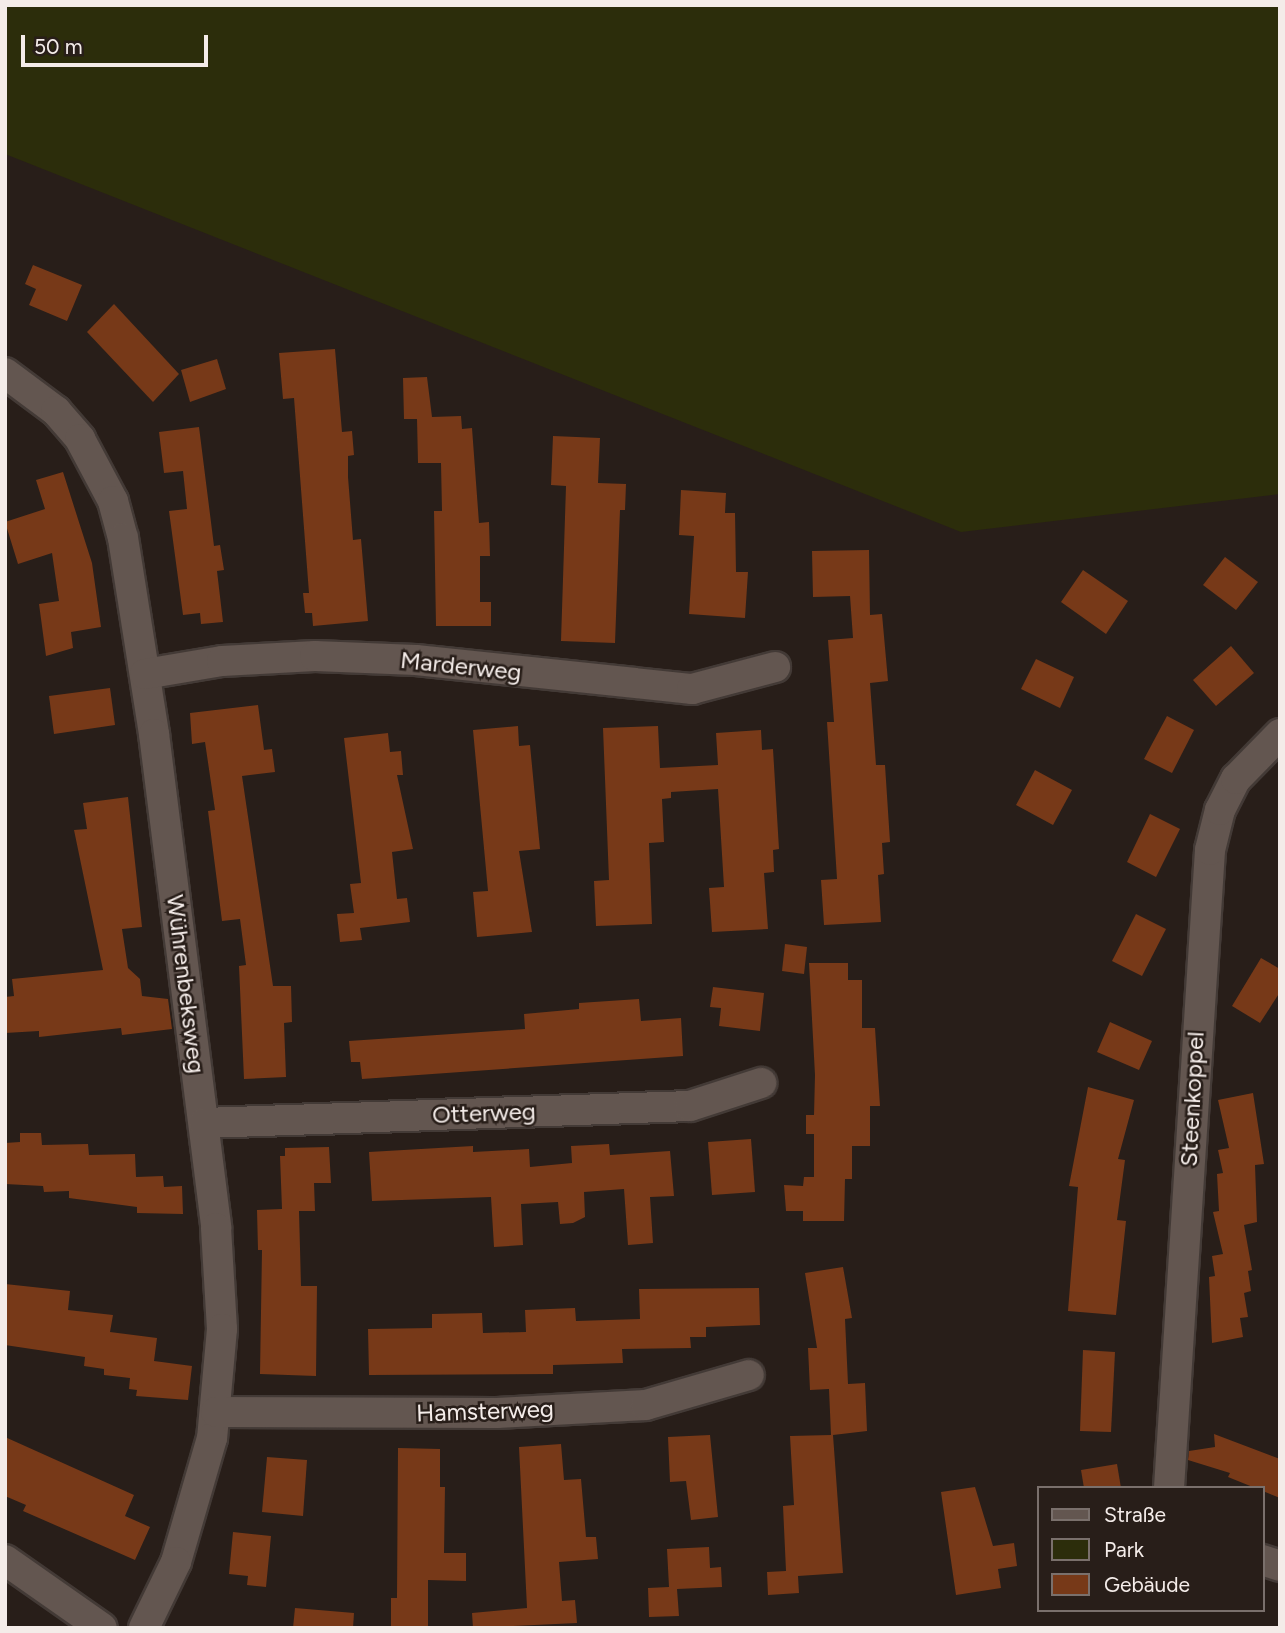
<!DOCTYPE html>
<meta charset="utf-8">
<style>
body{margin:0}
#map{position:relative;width:1285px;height:1633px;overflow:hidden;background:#281e19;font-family:Figtree,sans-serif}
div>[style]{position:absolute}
.green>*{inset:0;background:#2c2d0b}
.building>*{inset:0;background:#773918}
.roads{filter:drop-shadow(2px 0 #433a36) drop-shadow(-2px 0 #433a36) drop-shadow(0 2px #433a36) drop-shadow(0 -2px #433a36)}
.street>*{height:30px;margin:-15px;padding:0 15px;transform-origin:15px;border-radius:15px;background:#635650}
span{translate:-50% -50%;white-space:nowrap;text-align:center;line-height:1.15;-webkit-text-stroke:5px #281e19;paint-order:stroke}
.street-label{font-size:24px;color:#f4ece9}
.frame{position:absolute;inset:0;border:7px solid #f4ece9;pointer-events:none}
.legend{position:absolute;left:1037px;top:1486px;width:228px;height:126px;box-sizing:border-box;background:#281e19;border:2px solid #7a706c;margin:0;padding:9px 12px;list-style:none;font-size:21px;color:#f4ece9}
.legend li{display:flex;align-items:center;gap:14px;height:35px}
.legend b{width:35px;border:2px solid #7a706c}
.scale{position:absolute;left:21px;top:35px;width:187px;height:32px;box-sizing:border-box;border:4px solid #f4ece9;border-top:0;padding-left:9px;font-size:21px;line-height:24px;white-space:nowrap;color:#f4ece9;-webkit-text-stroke:5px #281e19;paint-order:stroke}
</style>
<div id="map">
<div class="green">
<i style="clip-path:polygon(5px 5px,1280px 5px,1280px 494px,961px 532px,5px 154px)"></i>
</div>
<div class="building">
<i style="clip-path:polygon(33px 265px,82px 285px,67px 321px,29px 305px,36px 289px,25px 284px)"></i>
<i style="clip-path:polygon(114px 304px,179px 374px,153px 402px,87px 332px)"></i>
<i style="clip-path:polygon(335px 349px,342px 432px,352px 431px,354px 455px,348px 456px,348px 477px,353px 540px,361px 539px,368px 621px,313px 626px,312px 613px,305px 613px,303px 593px,309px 593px,294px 398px,283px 399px,279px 353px)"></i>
<i style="clip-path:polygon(217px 359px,226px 389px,190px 402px,181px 370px)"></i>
<i style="clip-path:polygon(427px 377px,432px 417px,461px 416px,462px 429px,472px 428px,479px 523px,489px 522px,490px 556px,480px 556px,480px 602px,491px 602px,491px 626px,436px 626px,434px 511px,442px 511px,441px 463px,418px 463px,417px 419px,404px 419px,403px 378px)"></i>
<i style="clip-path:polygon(199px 427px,214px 546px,220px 545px,224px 570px,217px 571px,223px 622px,201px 624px,200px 613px,183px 615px,169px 511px,187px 509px,183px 471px,164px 473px,159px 432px)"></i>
<i style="clip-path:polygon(553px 436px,600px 438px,598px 483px,626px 484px,625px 510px,620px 510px,615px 643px,561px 641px,566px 486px,551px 485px)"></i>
<i style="clip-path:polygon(63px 472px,92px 563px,101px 627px,71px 632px,73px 648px,46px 656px,39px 604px,59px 601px,52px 553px,18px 564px,5px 522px,45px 509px,36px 480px)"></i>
<i style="clip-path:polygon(681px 490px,726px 493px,725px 513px,735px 513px,736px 572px,748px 572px,745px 618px,689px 614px,694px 536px,679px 535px)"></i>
<i style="clip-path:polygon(869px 550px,870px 615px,882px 614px,888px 681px,870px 683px,876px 765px,885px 765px,890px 842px,882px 843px,884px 874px,878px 875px,881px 922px,824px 925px,821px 880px,837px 879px,827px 722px,834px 722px,828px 640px,853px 638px,850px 596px,813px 597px,812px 551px)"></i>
<i style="clip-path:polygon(1225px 557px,1258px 582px,1236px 610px,1203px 585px)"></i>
<i style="clip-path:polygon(1083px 570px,1128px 601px,1106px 634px,1061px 602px)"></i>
<i style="clip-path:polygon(1231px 646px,1254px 673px,1216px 706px,1193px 680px)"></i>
<i style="clip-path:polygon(1036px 659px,1074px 677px,1060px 708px,1021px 689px)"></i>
<i style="clip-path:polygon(110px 688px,115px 725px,54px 734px,49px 696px)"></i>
<i style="clip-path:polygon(258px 705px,264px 750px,272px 749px,275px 772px,242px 776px,273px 986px,291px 986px,292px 1022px,284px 1023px,286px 1077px,244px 1079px,239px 966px,246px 965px,240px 919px,222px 921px,208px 811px,215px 810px,205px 742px,192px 744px,190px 713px)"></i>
<i style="clip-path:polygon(1167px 716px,1194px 730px,1172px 773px,1144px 759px)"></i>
<i style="clip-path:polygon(518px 726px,519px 746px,530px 745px,540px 849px,519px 851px,532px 932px,477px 937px,473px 892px,488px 891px,473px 730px)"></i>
<i style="clip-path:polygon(658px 726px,660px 768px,718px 765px,716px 733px,761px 730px,762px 750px,773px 749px,779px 849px,773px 850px,774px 872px,764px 873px,768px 929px,712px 932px,709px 888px,724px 887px,718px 789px,671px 792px,671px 798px,662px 799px,664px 842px,649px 843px,652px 924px,596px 926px,594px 881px,609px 880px,603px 728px)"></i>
<i style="clip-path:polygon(388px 733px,390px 752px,401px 751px,403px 775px,397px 775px,413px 849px,392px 852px,397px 899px,407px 898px,410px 922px,360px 928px,362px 940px,340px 942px,337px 914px,354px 913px,350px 884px,361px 883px,344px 738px)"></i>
<i style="clip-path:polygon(1035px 770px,1072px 790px,1053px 825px,1016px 805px)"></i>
<i style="clip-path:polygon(128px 797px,142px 927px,122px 929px,128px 968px,140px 979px,142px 996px,168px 999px,172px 1029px,122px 1035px,121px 1028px,39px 1037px,39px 1031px,5px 1033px,5px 997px,14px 996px,12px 979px,103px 970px,74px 830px,87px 829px,83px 803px)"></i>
<i style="clip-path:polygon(1150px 814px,1180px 829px,1156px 877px,1127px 862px)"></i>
<i style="clip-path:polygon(1136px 914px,1166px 929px,1142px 976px,1112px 961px)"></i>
<i style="clip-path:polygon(785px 944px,807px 947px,804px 974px,782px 971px)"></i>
<i style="clip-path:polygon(1261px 958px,1280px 969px,1280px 992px,1260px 1023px,1232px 1006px)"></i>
<i style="clip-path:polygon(809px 963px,848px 963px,848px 980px,862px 980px,862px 1028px,875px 1028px,880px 1106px,870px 1106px,870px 1146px,852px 1146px,852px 1179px,845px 1179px,844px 1221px,803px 1221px,803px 1211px,786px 1211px,784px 1185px,803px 1186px,804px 1177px,814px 1177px,814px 1134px,806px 1134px,806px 1115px,814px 1115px,815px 1075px)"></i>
<i style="clip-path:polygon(713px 987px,764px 993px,760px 1031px,719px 1026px,721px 1008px,710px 1007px)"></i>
<i style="clip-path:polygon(639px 999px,641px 1021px,681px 1018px,683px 1056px,362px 1079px,360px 1062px,351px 1062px,349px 1041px,525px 1029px,524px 1014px,579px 1009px,579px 1003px)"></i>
<i style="clip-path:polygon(1110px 1022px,1152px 1041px,1139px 1070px,1097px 1052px)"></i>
<i style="clip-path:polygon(1088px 1087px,1134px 1100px,1118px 1159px,1125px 1160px,1117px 1220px,1126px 1221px,1116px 1315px,1068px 1311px,1078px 1187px,1069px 1186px)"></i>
<i style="clip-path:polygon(1253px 1093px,1264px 1164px,1255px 1165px,1257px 1222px,1244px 1225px,1252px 1270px,1248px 1271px,1251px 1291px,1244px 1293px,1248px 1317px,1240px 1318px,1243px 1337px,1212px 1343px,1209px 1277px,1215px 1276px,1212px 1256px,1223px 1254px,1213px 1212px,1219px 1211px,1217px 1174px,1223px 1173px,1218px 1150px,1229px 1148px,1218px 1100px)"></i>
<i style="clip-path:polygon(20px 1133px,41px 1133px,42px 1145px,88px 1144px,89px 1155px,135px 1154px,136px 1177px,163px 1176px,164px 1187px,182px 1186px,183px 1214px,137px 1213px,137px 1207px,69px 1198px,69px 1191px,44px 1192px,43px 1186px,5px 1184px,5px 1143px,20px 1142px)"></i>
<i style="clip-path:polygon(751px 1139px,755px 1192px,712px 1195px,708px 1142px)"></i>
<i style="clip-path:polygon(609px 1144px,610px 1155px,670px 1151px,674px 1196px,650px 1197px,653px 1243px,628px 1245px,624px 1189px,584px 1192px,585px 1217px,573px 1223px,560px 1224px,558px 1202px,521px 1204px,523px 1245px,494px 1247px,491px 1197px,372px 1201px,369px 1152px,473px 1146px,473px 1152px,529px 1149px,530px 1167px,572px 1163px,571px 1146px)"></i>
<i style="clip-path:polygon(329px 1147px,331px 1183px,314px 1183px,315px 1211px,299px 1211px,301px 1286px,317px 1286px,316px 1376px,260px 1374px,262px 1250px,258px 1250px,257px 1210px,282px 1209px,280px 1156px,285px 1156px,285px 1148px)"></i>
<i style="clip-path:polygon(843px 1267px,852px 1318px,845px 1319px,848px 1384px,865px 1383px,867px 1431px,833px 1435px,843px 1573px,798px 1576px,799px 1593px,768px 1595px,767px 1572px,786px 1571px,783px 1506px,794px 1505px,790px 1436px,831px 1435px,829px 1389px,810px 1390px,808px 1348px,817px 1348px,805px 1273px)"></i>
<i style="clip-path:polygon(5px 1284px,70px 1291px,68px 1310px,113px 1315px,110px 1332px,157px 1338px,154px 1361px,192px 1366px,188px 1400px,136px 1396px,137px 1390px,129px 1389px,130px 1378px,104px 1375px,104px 1369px,84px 1366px,85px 1357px,5px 1345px)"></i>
<i style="clip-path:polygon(759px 1288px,760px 1325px,706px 1327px,706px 1337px,690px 1337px,691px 1348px,622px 1349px,623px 1363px,553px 1365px,553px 1374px,369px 1375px,368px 1329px,432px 1328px,432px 1314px,482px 1313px,483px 1333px,526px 1332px,525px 1310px,575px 1308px,576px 1321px,640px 1319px,639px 1289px)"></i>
<i style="clip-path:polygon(1083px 1350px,1115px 1352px,1111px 1432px,1080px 1431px)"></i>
<i style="clip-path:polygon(1214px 1434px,1280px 1459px,1280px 1498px,1228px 1477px,1230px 1473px,1188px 1460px,1189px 1451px,1215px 1447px)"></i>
<i style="clip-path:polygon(710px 1435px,718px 1517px,691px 1520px,686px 1481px,670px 1482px,668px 1437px)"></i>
<i style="clip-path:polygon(5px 1437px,134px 1495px,125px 1516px,150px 1527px,135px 1560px,23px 1511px,26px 1505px,5px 1496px)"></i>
<i style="clip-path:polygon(561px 1444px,564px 1480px,581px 1479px,586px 1537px,596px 1537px,598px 1559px,559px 1562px,562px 1601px,575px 1600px,577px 1623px,473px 1628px,472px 1613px,527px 1608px,519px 1447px)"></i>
<i style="clip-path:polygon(398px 1448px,440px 1449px,440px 1487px,445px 1487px,444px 1553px,466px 1553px,466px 1581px,428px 1580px,428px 1628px,391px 1628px,391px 1598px,397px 1598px)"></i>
<i style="clip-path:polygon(267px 1457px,307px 1460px,303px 1516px,262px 1512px)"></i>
<i style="clip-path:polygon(1117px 1464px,1121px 1488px,1084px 1488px,1081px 1470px)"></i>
<i style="clip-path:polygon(975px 1487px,993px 1546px,1014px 1543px,1017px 1566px,998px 1569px,1001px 1588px,956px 1595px,941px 1492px)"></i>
<i style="clip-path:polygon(233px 1532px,271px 1536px,266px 1587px,247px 1585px,248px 1576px,229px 1574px)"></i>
<i style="clip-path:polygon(709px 1547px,710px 1568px,721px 1567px,722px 1587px,677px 1589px,679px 1616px,649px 1617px,648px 1588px,669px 1587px,667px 1549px)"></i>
<i style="clip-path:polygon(295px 1608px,354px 1613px,353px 1628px,293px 1628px)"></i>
</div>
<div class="roads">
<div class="street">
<i style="left:5px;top:373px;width:64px;rotate:36.7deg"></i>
<i style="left:56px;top:411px;width:37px;rotate:49deg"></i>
<i style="left:80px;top:439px;width:70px;rotate:62deg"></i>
<i style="left:113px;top:501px;width:38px;rotate:75deg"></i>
<i style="left:123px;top:538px;width:198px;rotate:81deg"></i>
<i style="left:154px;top:734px;width:498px;rotate:82.8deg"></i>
<i style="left:216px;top:1228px;width:101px;rotate:86.6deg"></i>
<i style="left:222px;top:1329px;width:109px;rotate:95.2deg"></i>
<i style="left:212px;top:1438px;width:129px;rotate:106.2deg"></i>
<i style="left:176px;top:1562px;width:73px;rotate:115.9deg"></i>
<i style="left:145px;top:674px;width:78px;rotate:-9.6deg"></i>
<i style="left:222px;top:661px;width:93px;rotate:-3.1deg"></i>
<i style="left:315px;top:656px;width:101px;rotate:2.3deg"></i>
<i style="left:416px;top:660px;width:278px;rotate:6deg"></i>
<i style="left:692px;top:689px;width:86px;rotate:-14.8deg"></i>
<i style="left:204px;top:1123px;width:486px;rotate:-2deg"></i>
<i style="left:690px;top:1106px;width:75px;rotate:-17.9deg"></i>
<i style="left:216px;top:1412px;width:281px;rotate:0.2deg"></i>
<i style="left:497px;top:1413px;width:149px;rotate:-3.1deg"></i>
<i style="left:646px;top:1405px;width:107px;rotate:-16.2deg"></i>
<i style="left:1169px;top:1488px;width:639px;rotate:-86.32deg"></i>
<i style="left:1210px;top:850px;width:41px;rotate:-76deg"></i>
<i style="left:1220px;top:810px;width:35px;rotate:-63deg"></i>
<i style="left:1236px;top:779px;width:63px;rotate:-45.6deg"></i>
<i style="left:5px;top:1560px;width:118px;rotate:35deg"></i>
<i style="left:1262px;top:1560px;width:19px;rotate:18deg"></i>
</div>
</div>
<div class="street-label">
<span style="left:461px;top:666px;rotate:6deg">Marderweg</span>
<span style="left:186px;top:984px;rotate:83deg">Wührenbeksweg</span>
<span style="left:1192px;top:1099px;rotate:-87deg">Steenkoppel</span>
<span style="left:484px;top:1113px;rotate:-2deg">Otterweg</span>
<span style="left:485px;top:1411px;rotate:-2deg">Hamsterweg</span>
</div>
<div class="frame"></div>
<ul class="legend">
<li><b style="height:9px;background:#635650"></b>Straße</li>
<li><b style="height:19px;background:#2c2d0b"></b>Park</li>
<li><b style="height:19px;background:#773918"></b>Gebäude</li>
</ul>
<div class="scale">50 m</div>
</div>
